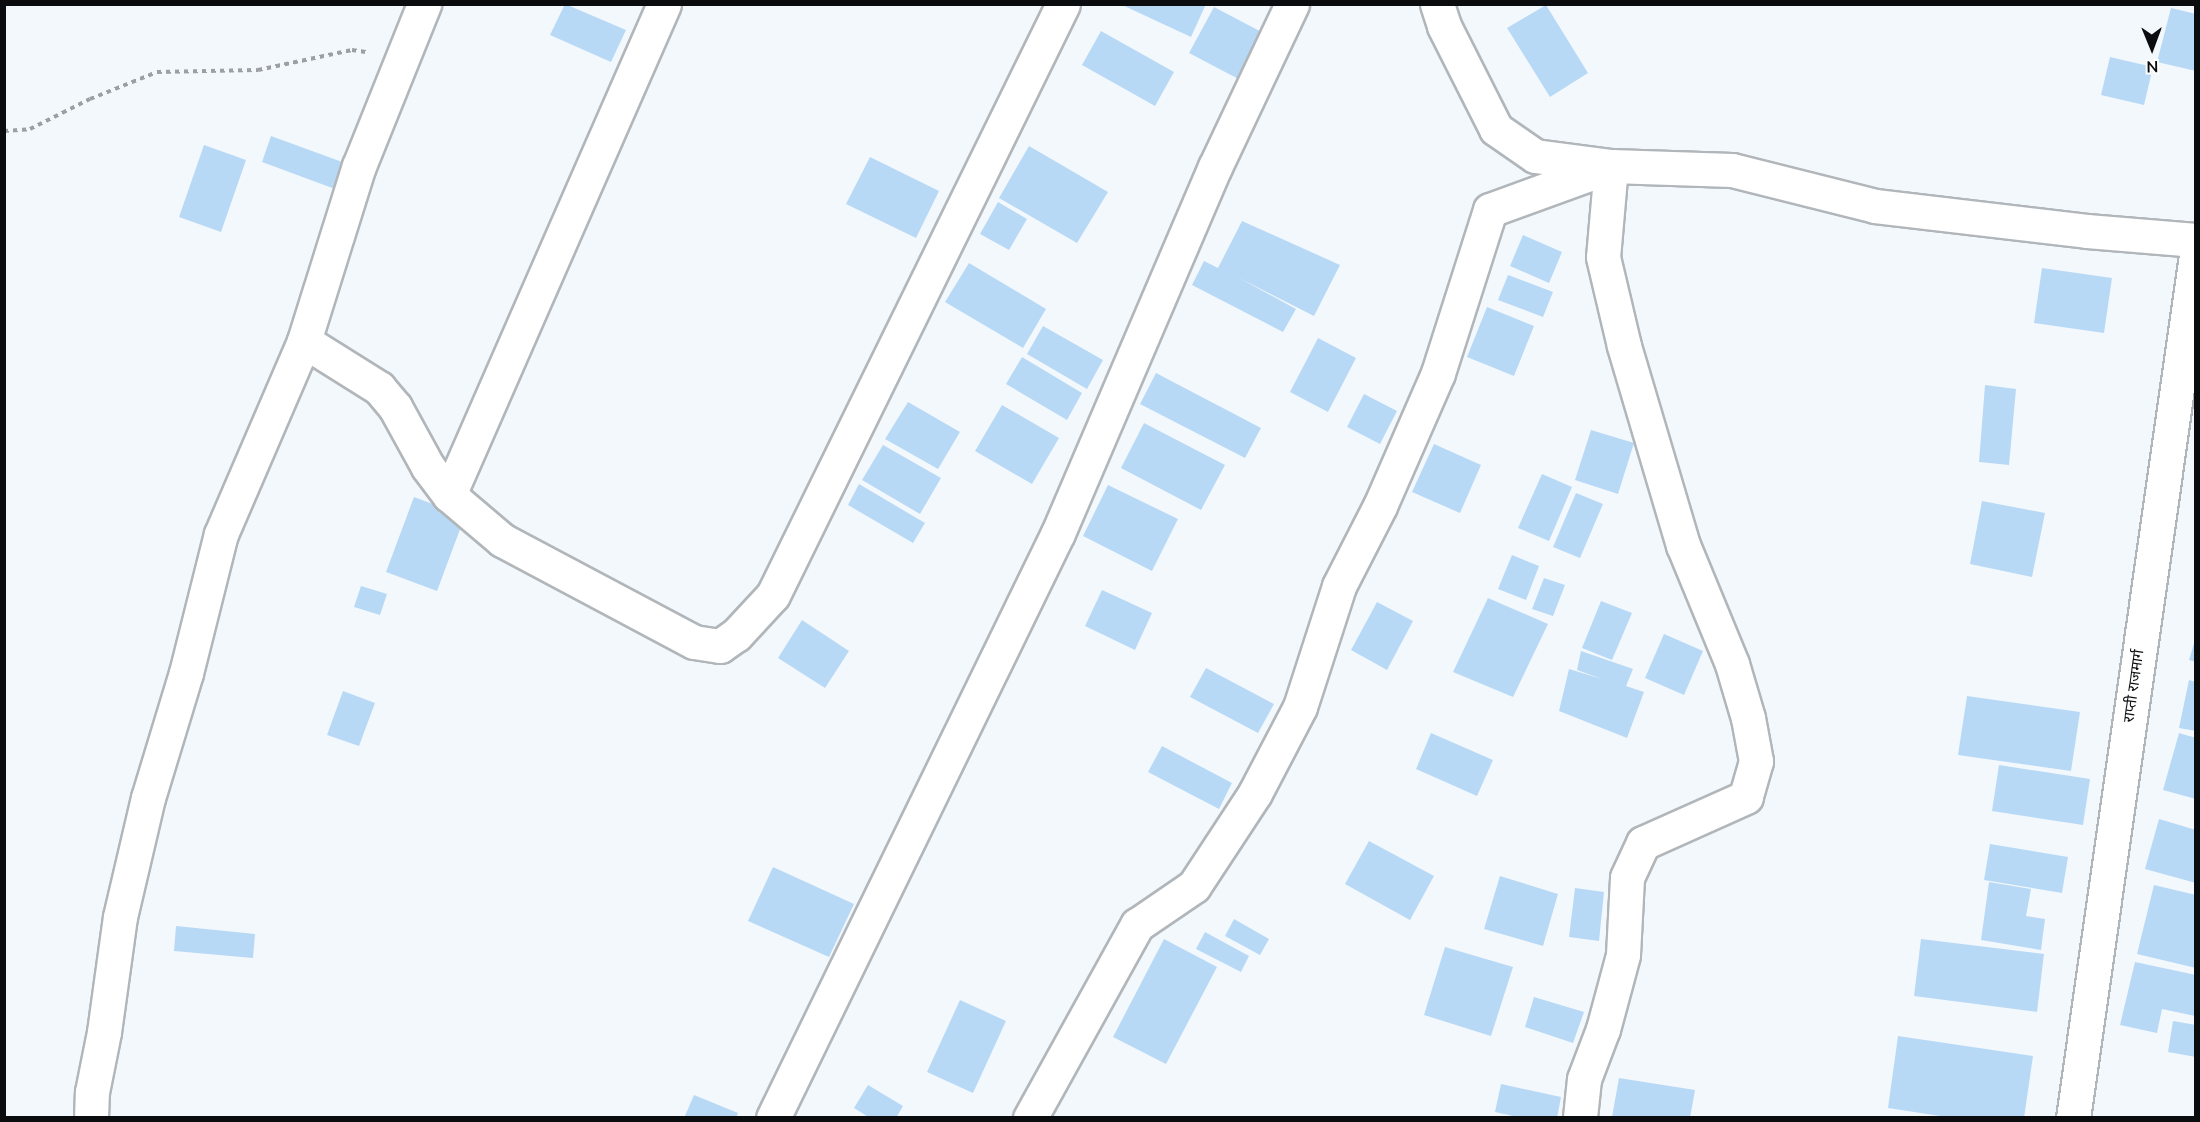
<!DOCTYPE html>
<meta charset="utf-8">
<style>
body{margin:0}
#map{position:relative;width:2200px;height:1122px;overflow:hidden;background:#f3f8fd;font-family:"Nunito Sans","Noto Sans Devanagari",sans-serif}
div>[style]{position:absolute}
.building>*{inset:0;background:#b8d9f6}
.path>*{height:4px;margin-top:-2px;transform-origin:0;background:repeating-linear-gradient(90deg,#9ca0a3 0 4.5px,transparent 0 9px)}
.roads{filter:drop-shadow(2px 0 #b1b6ba) drop-shadow(-2px 0 #b1b6ba) drop-shadow(0 2px #b1b6ba) drop-shadow(0 -2px #b1b6ba)}
.minor>*{height:33px;margin:-16.5px;padding:0 16.5px;transform-origin:16.5px;border-radius:16.5px;background:#fff}
.major>*{height:33px;margin:-16.5px;padding:0 16.5px;transform-origin:16.5px;border-radius:16.5px;background:#fff}
span{translate:-50% -50%;white-space:nowrap;text-align:center;line-height:1.15;-webkit-text-stroke:4.5px #fff;paint-order:stroke}
.street-label{font-size:15px;color:#0a0c0d}
.frame{position:absolute;inset:0;border:6px solid #0a0c0d;pointer-events:none}
.north{position:absolute;left:2122px;top:18px;width:60px;height:60px;-webkit-text-stroke:4px #fff;paint-order:stroke;rotate:179deg;font-size:16px;font-weight:700;line-height:24px;text-align:center;color:#0a0c0d}
.north::after{content:'';display:block;margin:auto;width:21px;height:27px;background:#0a0c0d;clip-path:polygon(50% 0,100% 100%,50% 72%,0 100%)}
</style>
<div id="map">
<div class="building">
<i style="clip-path:polygon(565px 4px,626px 30px,611px 62px,550px 35px)"></i>
<i style="clip-path:polygon(1120px 4px,1206px 4px,1191px 37px)"></i>
<i style="clip-path:polygon(1546px 5px,1588px 73px,1550px 97px,1507px 28px)"></i>
<i style="clip-path:polygon(1214px 7px,1273px 38px,1248px 84px,1189px 53px)"></i>
<i style="clip-path:polygon(2171px 8px,2196px 14px,2196px 71px,2157px 62px)"></i>
<i style="clip-path:polygon(1101px 31px,1174px 72px,1155px 106px,1082px 65px)"></i>
<i style="clip-path:polygon(2110px 57px,2153px 67px,2144px 105px,2101px 95px)"></i>
<i style="clip-path:polygon(271px 136px,345px 163px,335px 189px,262px 162px)"></i>
<i style="clip-path:polygon(204px 145px,246px 160px,221px 232px,179px 217px)"></i>
<i style="clip-path:polygon(1029px 146px,1108px 192px,1077px 243px,999px 198px)"></i>
<i style="clip-path:polygon(870px 157px,939px 191px,916px 238px,846px 204px)"></i>
<i style="clip-path:polygon(998px 202px,1027px 219px,1009px 250px,980px 234px)"></i>
<i style="clip-path:polygon(1242px 221px,1340px 265px,1314px 316px,1239px 278px,1296px 309px,1283px 332px,1192px 285px,1204px 261px,1218px 268px)"></i>
<i style="clip-path:polygon(1523px 235px,1562px 252px,1549px 283px,1510px 266px)"></i>
<i style="clip-path:polygon(969px 263px,1046px 309px,1023px 348px,945px 302px)"></i>
<i style="clip-path:polygon(2042px 268px,2112px 278px,2104px 333px,2034px 323px)"></i>
<i style="clip-path:polygon(1508px 275px,1553px 292px,1543px 317px,1498px 300px)"></i>
<i style="clip-path:polygon(1487px 307px,1534px 326px,1514px 376px,1467px 357px)"></i>
<i style="clip-path:polygon(1043px 326px,1103px 360px,1087px 389px,1027px 354px)"></i>
<i style="clip-path:polygon(1318px 338px,1356px 358px,1328px 412px,1290px 392px)"></i>
<i style="clip-path:polygon(1022px 357px,1082px 393px,1067px 420px,1006px 384px)"></i>
<i style="clip-path:polygon(1156px 373px,1261px 428px,1245px 458px,1140px 404px)"></i>
<i style="clip-path:polygon(1985px 385px,2016px 389px,2009px 465px,1979px 462px)"></i>
<i style="clip-path:polygon(1364px 394px,1397px 411px,1380px 444px,1347px 427px)"></i>
<i style="clip-path:polygon(908px 402px,960px 432px,938px 469px,885px 439px)"></i>
<i style="clip-path:polygon(1002px 405px,1059px 438px,1032px 484px,975px 451px)"></i>
<i style="clip-path:polygon(1144px 423px,1225px 465px,1201px 510px,1121px 468px)"></i>
<i style="clip-path:polygon(1591px 430px,1634px 443px,1618px 494px,1575px 480px)"></i>
<i style="clip-path:polygon(1434px 444px,1481px 465px,1460px 513px,1412px 492px)"></i>
<i style="clip-path:polygon(883px 445px,941px 478px,920px 514px,862px 480px)"></i>
<i style="clip-path:polygon(1542px 474px,1572px 487px,1549px 541px,1518px 528px)"></i>
<i style="clip-path:polygon(859px 484px,925px 523px,913px 543px,848px 505px)"></i>
<i style="clip-path:polygon(1108px 485px,1178px 519px,1152px 571px,1083px 536px)"></i>
<i style="clip-path:polygon(1576px 493px,1603px 504px,1580px 558px,1553px 547px)"></i>
<i style="clip-path:polygon(414px 497px,465px 516px,437px 591px,386px 572px)"></i>
<i style="clip-path:polygon(1982px 501px,2045px 513px,2032px 577px,1970px 564px)"></i>
<i style="clip-path:polygon(1512px 555px,1539px 566px,1526px 600px,1498px 589px)"></i>
<i style="clip-path:polygon(1544px 578px,1565px 585px,1553px 616px,1532px 609px)"></i>
<i style="clip-path:polygon(361px 586px,387px 594px,380px 615px,354px 607px)"></i>
<i style="clip-path:polygon(1102px 590px,1152px 613px,1135px 650px,1085px 626px)"></i>
<i style="clip-path:polygon(1488px 598px,1548px 624px,1513px 697px,1453px 672px)"></i>
<i style="clip-path:polygon(1601px 601px,1632px 613px,1612px 660px,1582px 648px)"></i>
<i style="clip-path:polygon(1377px 602px,1413px 621px,1387px 670px,1351px 650px)"></i>
<i style="clip-path:polygon(802px 620px,849px 651px,825px 688px,778px 658px)"></i>
<i style="clip-path:polygon(1664px 634px,1703px 651px,1684px 695px,1645px 678px)"></i>
<i style="clip-path:polygon(2196px 637px,2196px 662px,2189px 660px)"></i>
<i style="clip-path:polygon(1581px 651px,1633px 669px,1626px 686px,1644px 692px,1627px 738px,1559px 711px,1569px 669px,1602px 679px,1577px 670px)"></i>
<i style="clip-path:polygon(1206px 668px,1274px 704px,1258px 733px,1190px 697px)"></i>
<i style="clip-path:polygon(2189px 680px,2196px 682px,2196px 731px,2179px 728px)"></i>
<i style="clip-path:polygon(343px 691px,375px 703px,359px 746px,327px 735px)"></i>
<i style="clip-path:polygon(1967px 696px,2080px 712px,2071px 771px,1958px 755px)"></i>
<i style="clip-path:polygon(1431px 733px,1493px 760px,1477px 796px,1416px 769px)"></i>
<i style="clip-path:polygon(2179px 733px,2196px 738px,2196px 799px,2163px 790px)"></i>
<i style="clip-path:polygon(1162px 746px,1232px 783px,1219px 809px,1148px 772px)"></i>
<i style="clip-path:polygon(1999px 765px,2090px 779px,2083px 825px,1992px 811px)"></i>
<i style="clip-path:polygon(2159px 819px,2196px 830px,2196px 883px,2145px 869px)"></i>
<i style="clip-path:polygon(1369px 841px,1434px 876px,1410px 920px,1345px 884px)"></i>
<i style="clip-path:polygon(1990px 844px,2068px 857px,2062px 893px,1984px 880px)"></i>
<i style="clip-path:polygon(773px 867px,854px 904px,829px 957px,748px 921px)"></i>
<i style="clip-path:polygon(1500px 876px,1558px 894px,1543px 946px,1484px 929px)"></i>
<i style="clip-path:polygon(1989px 882px,2031px 889px,2026px 916px,2045px 919px,2041px 950px,1981px 940px)"></i>
<i style="clip-path:polygon(2154px 885px,2196px 895px,2196px 968px,2137px 954px)"></i>
<i style="clip-path:polygon(1575px 888px,1604px 892px,1599px 941px,1569px 937px)"></i>
<i style="clip-path:polygon(1234px 919px,1269px 939px,1260px 955px,1225px 936px)"></i>
<i style="clip-path:polygon(176px 926px,255px 934px,253px 958px,174px 951px)"></i>
<i style="clip-path:polygon(1205px 932px,1249px 956px,1241px 972px,1196px 949px)"></i>
<i style="clip-path:polygon(1164px 939px,1217px 967px,1166px 1064px,1113px 1037px)"></i>
<i style="clip-path:polygon(1921px 939px,2044px 954px,2037px 1012px,1914px 996px)"></i>
<i style="clip-path:polygon(1445px 947px,1513px 967px,1491px 1036px,1424px 1015px)"></i>
<i style="clip-path:polygon(2135px 962px,2196px 975px,2195px 1016px,2162px 1009px,2157px 1033px,2120px 1025px)"></i>
<i style="clip-path:polygon(1534px 997px,1584px 1012px,1573px 1043px,1525px 1027px)"></i>
<i style="clip-path:polygon(960px 1000px,1006px 1021px,973px 1093px,927px 1072px)"></i>
<i style="clip-path:polygon(2173px 1021px,2196px 1025px,2196px 1057px,2168px 1052px)"></i>
<i style="clip-path:polygon(1898px 1036px,2033px 1056px,2024px 1118px,1953px 1118px,1888px 1108px)"></i>
<i style="clip-path:polygon(1619px 1078px,1695px 1090px,1690px 1118px,1612px 1117px)"></i>
<i style="clip-path:polygon(1501px 1084px,1561px 1097px,1557px 1118px,1522px 1118px,1495px 1112px)"></i>
<i style="clip-path:polygon(868px 1085px,903px 1106px,896px 1118px,870px 1118px,854px 1108px)"></i>
<i style="clip-path:polygon(694px 1095px,738px 1113px,736px 1118px,684px 1118px)"></i>
</div>
<div class="path">
<i style="left:4px;top:131px;width:26px;rotate:-4deg"></i>
<i style="left:30px;top:129px;width:67px;rotate:-26.6deg"></i>
<i style="left:90px;top:99px;width:72px;rotate:-21.9deg"></i>
<i style="left:157px;top:72px;width:101px;rotate:-1.1deg"></i>
<i style="left:258px;top:70px;width:96px;rotate:-12deg"></i>
<i style="left:352px;top:50px;width:14px;rotate:8deg"></i>
</div>
<div class="roads">
<div class="minor">
<i style="left:1437px;top:4px;width:23px;rotate:72deg"></i>
<i style="left:1444px;top:26px;width:115px;rotate:63.2deg"></i>
<i style="left:1496px;top:129px;width:47px;rotate:34.7deg"></i>
<i style="left:1535px;top:156px;width:77px;rotate:7.5deg"></i>
<i style="left:1611px;top:166px;width:121px;rotate:1.9deg"></i>
<i style="left:1732px;top:170px;width:147px;rotate:14.1deg"></i>
<i style="left:1875px;top:206px;width:213px;rotate:6.7deg"></i>
<i style="left:2087px;top:231px;width:109px;rotate:4.7deg"></i>
<i style="left:304px;top:341px;width:89px;rotate:32.1deg"></i>
<i style="left:379px;top:388px;width:25px;rotate:50deg"></i>
<i style="left:395px;top:407px;width:68px;rotate:61.2deg"></i>
<i style="left:428px;top:467px;width:35px;rotate:53deg"></i>
<i style="left:449px;top:495px;width:70px;rotate:40.3deg"></i>
<i style="left:502px;top:540px;width:217px;rotate:28deg"></i>
<i style="left:694px;top:642px;width:26px;rotate:9deg"></i>
<i style="left:720px;top:646px;width:19px;rotate:-35deg"></i>
<i style="left:736px;top:635px;width:54px;rotate:-47.2deg"></i>
<i style="left:773px;top:595px;width:658px;rotate:-63.86deg"></i>
<i style="left:449px;top:495px;width:536px;rotate:-66.35deg"></i>
<i style="left:91px;top:1118px;width:26px;rotate:-88deg"></i>
<i style="left:92px;top:1092px;width:61px;rotate:-78.7deg"></i>
<i style="left:104px;top:1032px;width:116px;rotate:-82.1deg"></i>
<i style="left:120px;top:917px;width:122px;rotate:-76.8deg"></i>
<i style="left:148px;top:798px;width:131px;rotate:-73.1deg"></i>
<i style="left:186px;top:673px;width:143px;rotate:-75.9deg"></i>
<i style="left:221px;top:534px;width:210px;rotate:-66.7deg"></i>
<i style="left:304px;top:341px;width:183px;rotate:-72.6deg"></i>
<i style="left:359px;top:166px;width:175px;rotate:-68.1deg"></i>
<i style="left:773px;top:1118px;width:651px;rotate:-64.03deg"></i>
<i style="left:1058px;top:533px;width:398px;rotate:-66.8deg"></i>
<i style="left:1215px;top:167px;width:180px;rotate:-64.7deg"></i>
<i style="left:1030px;top:1118px;width:221px;rotate:-61deg"></i>
<i style="left:1137px;top:925px;width:69px;rotate:-34.4deg"></i>
<i style="left:1194px;top:886px;width:111px;rotate:-56.7deg"></i>
<i style="left:1255px;top:793px;width:97px;rotate:-62.4deg"></i>
<i style="left:1300px;top:707px;width:127px;rotate:-72.1deg"></i>
<i style="left:1339px;top:586px;width:90px;rotate:-62.9deg"></i>
<i style="left:1380px;top:506px;width:145px;rotate:-66.4deg"></i>
<i style="left:1438px;top:373px;width:171px;rotate:-72.3deg"></i>
<i style="left:1490px;top:210px;width:129px;rotate:-20deg"></i>
<i style="left:1611px;top:166px;width:91px;rotate:95deg"></i>
<i style="left:1603px;top:257px;width:91px;rotate:76.7deg"></i>
<i style="left:1624px;top:346px;width:208px;rotate:73.5deg"></i>
<i style="left:1683px;top:545px;width:129px;rotate:67.6deg"></i>
<i style="left:1732px;top:664px;width:56px;rotate:73.5deg"></i>
<i style="left:1748px;top:718px;width:44px;rotate:79.5deg"></i>
<i style="left:1756px;top:761px;width:37px;rotate:106deg"></i>
<i style="left:1746px;top:797px;width:113px;rotate:155.9deg"></i>
<i style="left:1643px;top:843px;width:38px;rotate:115deg"></i>
<i style="left:1627px;top:878px;width:77px;rotate:93deg"></i>
<i style="left:1623px;top:955px;width:77px;rotate:105.1deg"></i>
<i style="left:1603px;top:1029px;width:53px;rotate:110.8deg"></i>
<i style="left:1584px;top:1079px;width:39px;rotate:96deg"></i>
</div>
<div class="major">
<i style="left:2073px;top:1118px;width:872px;rotate:-81.89deg"></i>
</div>
</div>
<div class="street-label">
<span style="left:2134px;top:686px;rotate:-82deg">राप्ती राजमार्ग</span>
</div>
<div class="frame"></div>
<div class="north">N</div>
</div>
